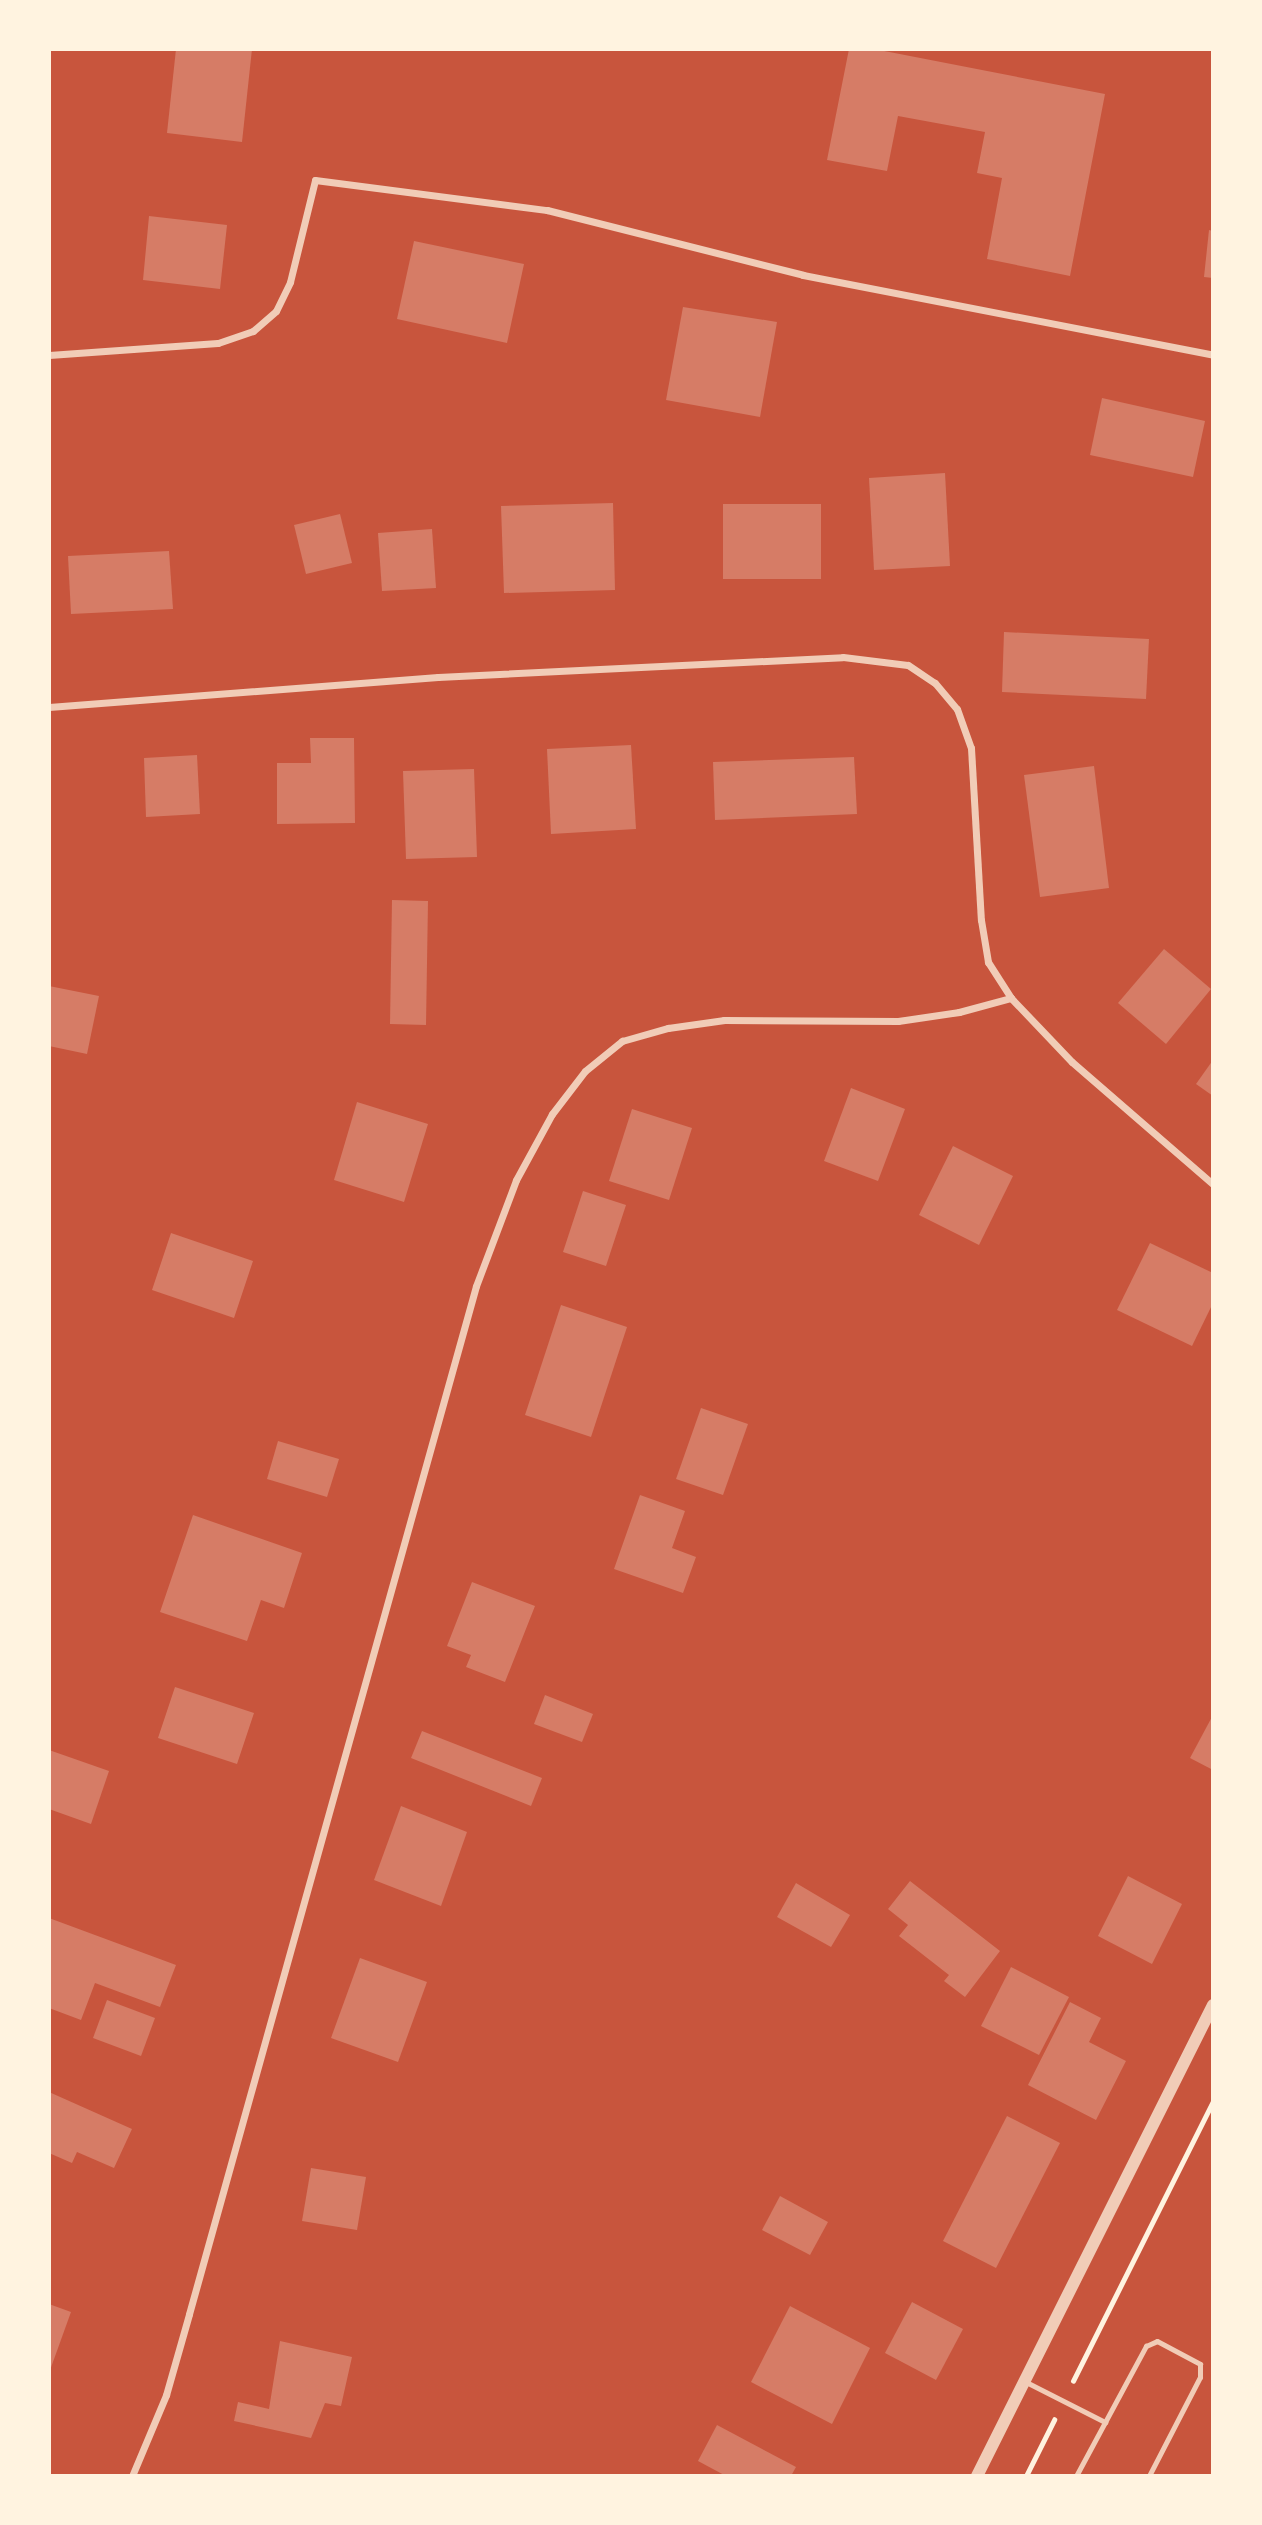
<!DOCTYPE html>
<style>
body{margin:0}
#map{position:relative;width:1262px;height:2525px;overflow:hidden;background:#c8553d;font-family:Helvetica,sans-serif}
div>[style]{position:absolute}
.building>*{inset:0;background:#d67c66}
.path>*{height:4.5px;margin:-2.25px;padding:0 2.25px;transform-origin:2.25px;border-radius:2.25px;background:#fff3e0}
.service>*{height:5px;margin:-2.5px;padding:0 2.5px;transform-origin:2.5px;border-radius:2.5px;background:#f1ccb7}
.minor>*{height:7px;margin:-3.5px;padding:0 3.5px;transform-origin:3.5px;border-radius:3.5px;background:#f1ccb7}
.tertiary>*{height:12px;margin:-6px;padding:0 6px;transform-origin:6px;border-radius:6px;background:#f1ccb7}
span{translate:-50% -50%;white-space:nowrap;text-align:center;line-height:1.15;-webkit-text-stroke:5px #fff3e0;paint-order:stroke}
.frame{position:absolute;inset:0;border:51px solid #fff3e0;pointer-events:none}
</style>
<div id="map">
<div class="building">
<i style="clip-path:polygon(176px 49px,252px 49px,242px 142px,167px 133px)"></i>
<i style="clip-path:polygon(849px 49px,874px 49px,1105px 94px,1070px 276px,987px 259px,1002px 178px,977px 173px,985px 132px,898px 116px,887px 171px,827px 160px)"></i>
<i style="clip-path:polygon(149px 216px,227px 225px,220px 289px,143px 280px)"></i>
<i style="clip-path:polygon(1209px 230px,1213px 231px,1213px 278px,1204px 277px)"></i>
<i style="clip-path:polygon(414px 241px,524px 264px,507px 343px,397px 319px)"></i>
<i style="clip-path:polygon(683px 307px,777px 322px,760px 417px,666px 400px)"></i>
<i style="clip-path:polygon(1102px 398px,1205px 421px,1193px 477px,1090px 455px)"></i>
<i style="clip-path:polygon(945px 473px,950px 566px,874px 570px,869px 478px)"></i>
<i style="clip-path:polygon(613px 503px,615px 590px,504px 593px,501px 506px)"></i>
<i style="clip-path:polygon(723px 504px,821px 504px,821px 579px,723px 579px)"></i>
<i style="clip-path:polygon(340px 514px,352px 563px,306px 574px,294px 525px)"></i>
<i style="clip-path:polygon(432px 529px,436px 588px,382px 591px,378px 533px)"></i>
<i style="clip-path:polygon(169px 551px,173px 609px,71px 614px,68px 556px)"></i>
<i style="clip-path:polygon(1004px 632px,1149px 639px,1146px 699px,1002px 692px)"></i>
<i style="clip-path:polygon(310px 738px,354px 738px,355px 823px,277px 824px,277px 763px,311px 763px)"></i>
<i style="clip-path:polygon(631px 745px,636px 829px,551px 834px,547px 749px)"></i>
<i style="clip-path:polygon(197px 755px,200px 814px,146px 817px,144px 758px)"></i>
<i style="clip-path:polygon(854px 757px,857px 814px,715px 820px,713px 762px)"></i>
<i style="clip-path:polygon(1094px 766px,1109px 888px,1040px 897px,1024px 775px)"></i>
<i style="clip-path:polygon(474px 769px,477px 857px,406px 859px,403px 771px)"></i>
<i style="clip-path:polygon(392px 900px,428px 901px,426px 1025px,390px 1024px)"></i>
<i style="clip-path:polygon(1164px 949px,1211px 989px,1166px 1044px,1118px 1003px)"></i>
<i style="clip-path:polygon(49px 986px,99px 996px,87px 1054px,49px 1046px)"></i>
<i style="clip-path:polygon(1213px 1060px,1213px 1096px,1196px 1084px)"></i>
<i style="clip-path:polygon(851px 1088px,905px 1109px,878px 1181px,824px 1161px)"></i>
<i style="clip-path:polygon(357px 1102px,428px 1124px,404px 1202px,334px 1180px)"></i>
<i style="clip-path:polygon(632px 1109px,692px 1128px,669px 1200px,609px 1181px)"></i>
<i style="clip-path:polygon(953px 1146px,1013px 1176px,979px 1245px,919px 1215px)"></i>
<i style="clip-path:polygon(583px 1191px,626px 1205px,606px 1266px,563px 1252px)"></i>
<i style="clip-path:polygon(171px 1233px,253px 1261px,234px 1318px,152px 1290px)"></i>
<i style="clip-path:polygon(1150px 1243px,1213px 1273px,1213px 1303px,1192px 1346px,1117px 1310px)"></i>
<i style="clip-path:polygon(561px 1305px,627px 1327px,591px 1437px,525px 1415px)"></i>
<i style="clip-path:polygon(701px 1408px,748px 1424px,723px 1495px,676px 1479px)"></i>
<i style="clip-path:polygon(278px 1441px,339px 1459px,327px 1497px,267px 1479px)"></i>
<i style="clip-path:polygon(640px 1495px,685px 1511px,672px 1548px,696px 1557px,683px 1593px,614px 1569px)"></i>
<i style="clip-path:polygon(193px 1515px,302px 1553px,284px 1608px,261px 1600px,247px 1641px,160px 1612px)"></i>
<i style="clip-path:polygon(472px 1582px,535px 1606px,505px 1682px,466px 1667px,471px 1655px,447px 1646px)"></i>
<i style="clip-path:polygon(175px 1687px,254px 1713px,237px 1764px,158px 1738px)"></i>
<i style="clip-path:polygon(545px 1695px,593px 1714px,582px 1742px,534px 1724px)"></i>
<i style="clip-path:polygon(1213px 1715px,1213px 1770px,1190px 1758px)"></i>
<i style="clip-path:polygon(422px 1731px,542px 1778px,531px 1806px,411px 1758px)"></i>
<i style="clip-path:polygon(49px 1750px,109px 1771px,91px 1824px,49px 1809px)"></i>
<i style="clip-path:polygon(401px 1806px,467px 1832px,441px 1906px,374px 1880px)"></i>
<i style="clip-path:polygon(1128px 1876px,1182px 1904px,1152px 1964px,1098px 1936px)"></i>
<i style="clip-path:polygon(910px 1881px,1000px 1951px,965px 1997px,944px 1981px,949px 1975px,899px 1936px,908px 1925px,888px 1909px)"></i>
<i style="clip-path:polygon(796px 1883px,850px 1915px,831px 1947px,777px 1917px)"></i>
<i style="clip-path:polygon(49px 1918px,176px 1965px,160px 2007px,95px 1983px,81px 2020px,49px 2008px)"></i>
<i style="clip-path:polygon(360px 1958px,427px 1982px,398px 2062px,331px 2038px)"></i>
<i style="clip-path:polygon(1011px 1967px,1069px 1997px,1039px 2055px,981px 2026px)"></i>
<i style="clip-path:polygon(107px 2000px,155px 2018px,141px 2056px,93px 2038px)"></i>
<i style="clip-path:polygon(1070px 2002px,1101px 2018px,1089px 2042px,1126px 2061px,1096px 2120px,1028px 2085px)"></i>
<i style="clip-path:polygon(49px 2092px,132px 2129px,114px 2168px,77px 2152px,72px 2163px,49px 2153px)"></i>
<i style="clip-path:polygon(1007px 2116px,1060px 2143px,996px 2268px,943px 2241px)"></i>
<i style="clip-path:polygon(311px 2168px,366px 2177px,357px 2230px,302px 2221px)"></i>
<i style="clip-path:polygon(780px 2196px,828px 2222px,810px 2255px,762px 2230px)"></i>
<i style="clip-path:polygon(912px 2302px,963px 2329px,936px 2380px,885px 2353px)"></i>
<i style="clip-path:polygon(49px 2304px,71px 2312px,49px 2373px)"></i>
<i style="clip-path:polygon(790px 2306px,870px 2348px,832px 2424px,751px 2382px)"></i>
<i style="clip-path:polygon(280px 2341px,352px 2357px,341px 2406px,325px 2403px,311px 2438px,234px 2421px,238px 2402px,269px 2409px)"></i>
<i style="clip-path:polygon(717px 2425px,796px 2467px,791px 2476px,726px 2476px,698px 2461px)"></i>
</div>
<div class="path">
<i style="left:1073px;top:2381px;width:312px;rotate:-63.4deg"></i>
<i style="left:1026px;top:2476px;width:63px;rotate:-63.4deg"></i>
</div>
<div class="service">
<i style="left:1026px;top:2382px;width:89px;rotate:26.9deg"></i>
<i style="left:1076px;top:2476px;width:148px;rotate:-61.7deg"></i>
<i style="left:1146px;top:2346px;width:12px;rotate:-24deg"></i>
<i style="left:1157px;top:2341px;width:49px;rotate:28.1deg"></i>
<i style="left:1200px;top:2364px;width:13px;rotate:90deg"></i>
<i style="left:1200px;top:2377px;width:111px;rotate:117.3deg"></i>
</div>
<div class="minor">
<i style="left:49px;top:355px;width:169px;rotate:-4.1deg"></i>
<i style="left:218px;top:343px;width:37px;rotate:-19deg"></i>
<i style="left:253px;top:331px;width:30px;rotate:-41deg"></i>
<i style="left:276px;top:311px;width:32px;rotate:-64deg"></i>
<i style="left:290px;top:282px;width:105px;rotate:-76.2deg"></i>
<i style="left:315px;top:180px;width:234px;rotate:7.4deg"></i>
<i style="left:547px;top:210px;width:264px;rotate:14.2deg"></i>
<i style="left:803px;top:275px;width:418px;rotate:11deg"></i>
<i style="left:49px;top:707px;width:390px;rotate:-4.4deg"></i>
<i style="left:438px;top:677px;width:405px;rotate:-2.8deg"></i>
<i style="left:843px;top:657px;width:65px;rotate:7deg"></i>
<i style="left:908px;top:665px;width:32px;rotate:34deg"></i>
<i style="left:935px;top:683px;width:34px;rotate:50deg"></i>
<i style="left:957px;top:709px;width:41px;rotate:70.3deg"></i>
<i style="left:971px;top:748px;width:172px;rotate:86.7deg"></i>
<i style="left:981px;top:920px;width:43px;rotate:80.5deg"></i>
<i style="left:988px;top:962px;width:43px;rotate:57.4deg"></i>
<i style="left:1011px;top:998px;width:88px;rotate:46.4deg"></i>
<i style="left:1072px;top:1062px;width:186px;rotate:40.9deg"></i>
<i style="left:132px;top:2476px;width:88px;rotate:-67.2deg"></i>
<i style="left:166px;top:2395px;width:84px;rotate:-74.1deg"></i>
<i style="left:189px;top:2314px;width:1067px;rotate:-74.4deg"></i>
<i style="left:476px;top:1286px;width:113px;rotate:-69.3deg"></i>
<i style="left:516px;top:1180px;width:75px;rotate:-61.4deg"></i>
<i style="left:552px;top:1114px;width:54px;rotate:-52.5deg"></i>
<i style="left:585px;top:1071px;width:48px;rotate:-39deg"></i>
<i style="left:622px;top:1041px;width:48px;rotate:-15.8deg"></i>
<i style="left:668px;top:1028px;width:57px;rotate:-8.1deg"></i>
<i style="left:724px;top:1020px;width:174px;rotate:0.3deg"></i>
<i style="left:898px;top:1021px;width:62px;rotate:-8.4deg"></i>
<i style="left:959px;top:1012px;width:54px;rotate:-15.1deg"></i>
</div>
<div class="tertiary">
<i style="left:977px;top:2476px;width:527px;rotate:-63.39deg"></i>
</div>
<div class="frame"></div>
</div>
